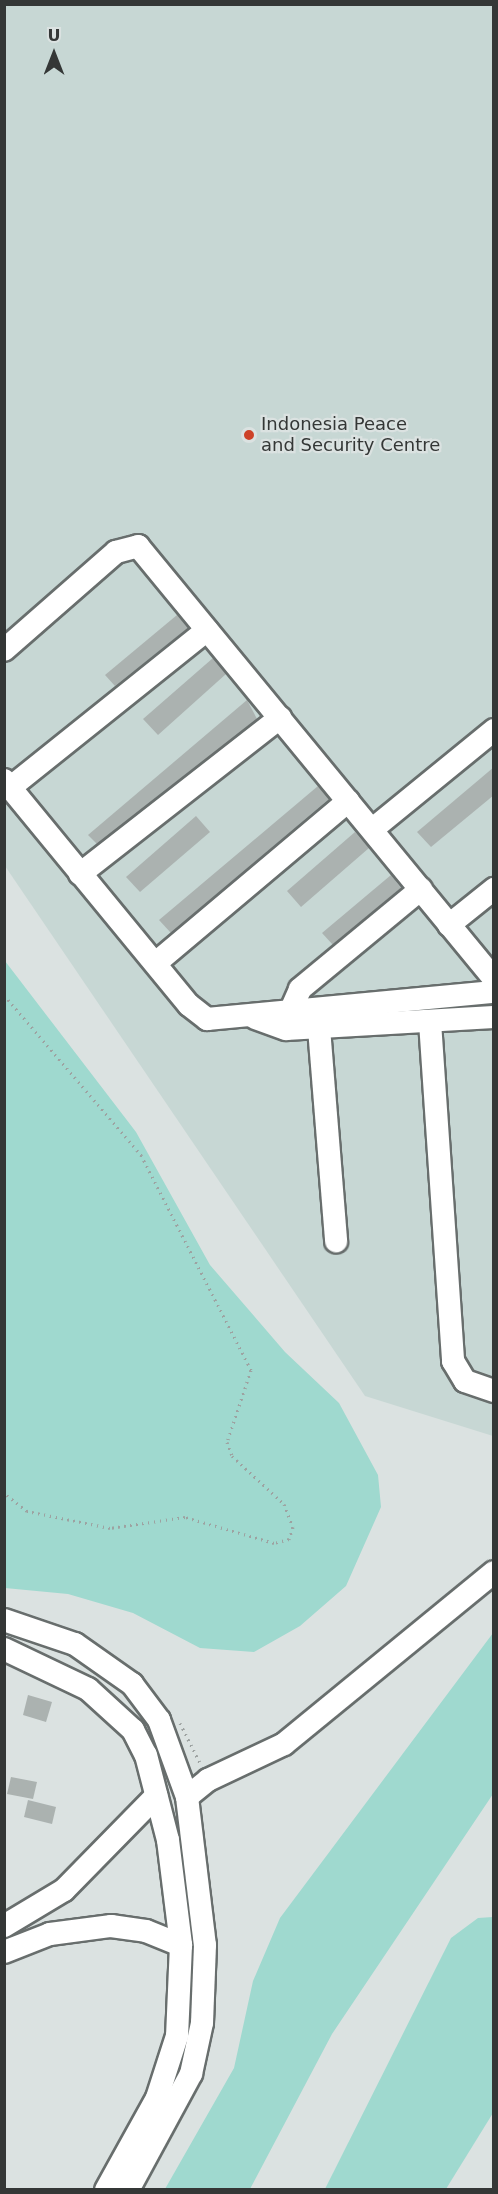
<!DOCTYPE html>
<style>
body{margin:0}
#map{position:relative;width:498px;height:2194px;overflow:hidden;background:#dbe2e1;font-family:"DejaVu Sans",sans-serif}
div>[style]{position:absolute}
.built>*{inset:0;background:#c7d7d4}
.green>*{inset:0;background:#9fd9cf}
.building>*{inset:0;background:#abb2b0}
.path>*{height:3px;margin-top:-1.5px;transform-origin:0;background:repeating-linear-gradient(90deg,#9da2a1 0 1.5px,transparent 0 6px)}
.roads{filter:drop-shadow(2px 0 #686e6d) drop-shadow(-2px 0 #686e6d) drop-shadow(0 2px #686e6d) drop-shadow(0 -2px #686e6d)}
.minor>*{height:22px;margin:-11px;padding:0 11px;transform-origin:11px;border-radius:11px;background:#fff}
.dots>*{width:16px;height:16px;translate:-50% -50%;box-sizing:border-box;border:3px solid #dbe2e1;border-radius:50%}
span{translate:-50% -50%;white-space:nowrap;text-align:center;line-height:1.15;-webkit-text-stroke:4.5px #dbe2e1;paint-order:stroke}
.poi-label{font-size:18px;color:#343736}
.left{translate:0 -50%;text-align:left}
.frame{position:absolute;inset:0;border:6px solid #343736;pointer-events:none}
.north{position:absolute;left:24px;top:24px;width:60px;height:60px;-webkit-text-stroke:4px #dbe2e1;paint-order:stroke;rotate:0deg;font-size:16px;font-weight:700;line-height:24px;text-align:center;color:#343736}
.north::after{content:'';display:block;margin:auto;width:21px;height:27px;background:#343736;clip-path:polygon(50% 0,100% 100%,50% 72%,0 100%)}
</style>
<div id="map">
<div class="built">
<i style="clip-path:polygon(4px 5px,493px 5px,493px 1436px,365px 1396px,5px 866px)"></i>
</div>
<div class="green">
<i style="clip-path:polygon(5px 961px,136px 1132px,210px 1265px,285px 1352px,339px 1403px,378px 1475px,381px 1507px,346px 1586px,300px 1626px,254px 1652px,200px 1648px,133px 1613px,68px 1594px,5px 1588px)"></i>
<i style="clip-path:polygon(493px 1633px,493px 1794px,332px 2034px,250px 2189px,165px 2189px,234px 2068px,253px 1981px,280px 1918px)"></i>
<i style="clip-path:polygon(493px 1917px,493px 2113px,446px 2189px,325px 2189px,451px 1938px,478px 1918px)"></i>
</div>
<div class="building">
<i style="clip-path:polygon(177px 615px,188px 628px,115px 686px,105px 675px)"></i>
<i style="clip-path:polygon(213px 658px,226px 674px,158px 735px,143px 719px)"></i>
<i style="clip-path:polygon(247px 700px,257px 719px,97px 844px,88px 835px)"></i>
<i style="clip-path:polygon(494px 767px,494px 795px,431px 847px,417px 832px)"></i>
<i style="clip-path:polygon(318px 786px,329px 799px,171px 933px,159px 920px)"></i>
<i style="clip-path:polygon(196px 816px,210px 832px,140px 892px,126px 877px)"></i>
<i style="clip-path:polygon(355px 832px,369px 848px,301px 907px,287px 891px)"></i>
<i style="clip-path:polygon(391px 875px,401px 888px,333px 945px,322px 933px)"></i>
<i style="clip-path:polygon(28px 1695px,52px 1702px,46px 1722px,23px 1715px)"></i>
<i style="clip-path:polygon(11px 1777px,37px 1782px,33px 1799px,7px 1794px)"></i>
<i style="clip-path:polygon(28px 1800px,56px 1807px,52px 1824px,24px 1817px)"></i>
</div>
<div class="path">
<i style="left:4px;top:995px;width:211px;rotate:49.4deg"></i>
<i style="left:141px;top:1155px;width:242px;rotate:62.9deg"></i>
<i style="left:251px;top:1370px;width:76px;rotate:108.4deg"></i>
<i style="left:227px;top:1442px;width:15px;rotate:70deg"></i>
<i style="left:232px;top:1456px;width:71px;rotate:42.7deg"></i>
<i style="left:284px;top:1504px;width:25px;rotate:69deg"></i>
<i style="left:293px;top:1527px;width:13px;rotate:108deg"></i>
<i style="left:289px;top:1539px;width:16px;rotate:165deg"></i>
<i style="left:274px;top:1543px;width:93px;rotate:-163.7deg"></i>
<i style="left:185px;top:1517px;width:76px;rotate:171.7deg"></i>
<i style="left:110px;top:1528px;width:85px;rotate:-168.4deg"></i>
<i style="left:27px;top:1511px;width:29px;rotate:-142deg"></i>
<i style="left:180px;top:1723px;width:47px;rotate:63.4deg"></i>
</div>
<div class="roads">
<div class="minor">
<i style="left:4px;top:650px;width:149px;rotate:-41.2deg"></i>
<i style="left:116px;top:552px;width:23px;rotate:-15deg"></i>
<i style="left:138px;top:546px;width:561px;rotate:50.57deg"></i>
<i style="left:4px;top:780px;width:291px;rotate:50.6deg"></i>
<i style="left:189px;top:1005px;width:23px;rotate:38deg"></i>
<i style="left:207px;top:1019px;width:288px;rotate:-5.4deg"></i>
<i style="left:11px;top:787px;width:251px;rotate:-38.7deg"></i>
<i style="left:374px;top:828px;width:155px;rotate:-39.2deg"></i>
<i style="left:80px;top:874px;width:254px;rotate:-38deg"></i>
<i style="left:449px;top:925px;width:58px;rotate:-38.7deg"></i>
<i style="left:157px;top:962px;width:250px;rotate:-40.1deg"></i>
<i style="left:255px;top:1018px;width:33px;rotate:20deg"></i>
<i style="left:286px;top:1029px;width:208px;rotate:-3.3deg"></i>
<i style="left:286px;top:1021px;width:35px;rotate:-66deg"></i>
<i style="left:300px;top:989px;width:157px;rotate:-39.6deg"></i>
<i style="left:430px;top:1022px;width:340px;rotate:86.1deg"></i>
<i style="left:453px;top:1361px;width:23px;rotate:59deg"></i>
<i style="left:465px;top:1381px;width:31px;rotate:19deg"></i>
<i style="left:319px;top:1028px;width:214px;rotate:85.4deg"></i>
<i style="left:4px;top:1620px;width:75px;rotate:18.7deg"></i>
<i style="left:75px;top:1644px;width:70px;rotate:35.1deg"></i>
<i style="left:132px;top:1684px;width:45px;rotate:53.1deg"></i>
<i style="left:159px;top:1720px;width:82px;rotate:70deg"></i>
<i style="left:187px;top:1797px;width:149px;rotate:83.1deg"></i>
<i style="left:205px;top:1945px;width:78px;rotate:92.2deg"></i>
<i style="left:202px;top:2023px;width:52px;rotate:102.2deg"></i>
<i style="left:191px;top:2074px;width:132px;rotate:118.5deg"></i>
<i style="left:4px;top:1649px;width:93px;rotate:25.5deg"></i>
<i style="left:88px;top:1689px;width:61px;rotate:42.3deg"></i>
<i style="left:133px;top:1730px;width:28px;rotate:63deg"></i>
<i style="left:146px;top:1755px;width:88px;rotate:75.5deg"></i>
<i style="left:168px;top:1840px;width:106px;rotate:82.9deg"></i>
<i style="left:181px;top:1945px;width:91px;rotate:92.5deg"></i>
<i style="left:177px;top:2036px;width:65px;rotate:107.9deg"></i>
<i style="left:157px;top:2098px;width:105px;rotate:119deg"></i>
<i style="left:187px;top:1797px;width:27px;rotate:-39deg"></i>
<i style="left:208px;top:1780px;width:84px;rotate:-25.3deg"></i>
<i style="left:284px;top:1744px;width:271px;rotate:-39.3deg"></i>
<i style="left:4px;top:1926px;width:70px;rotate:-31deg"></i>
<i style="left:64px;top:1890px;width:132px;rotate:-45.6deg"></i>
<i style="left:4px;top:1952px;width:49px;rotate:-21.4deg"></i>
<i style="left:50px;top:1934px;width:62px;rotate:-7.5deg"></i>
<i style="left:111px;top:1926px;width:35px;rotate:8deg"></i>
<i style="left:146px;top:1931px;width:38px;rotate:22deg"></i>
</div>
</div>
<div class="dots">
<i style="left:249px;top:435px;background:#cd4228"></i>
</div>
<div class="poi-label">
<span class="left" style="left:261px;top:435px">Indonesia Peace<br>and Security Centre</span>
</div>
<div class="frame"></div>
<div class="north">U</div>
</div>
